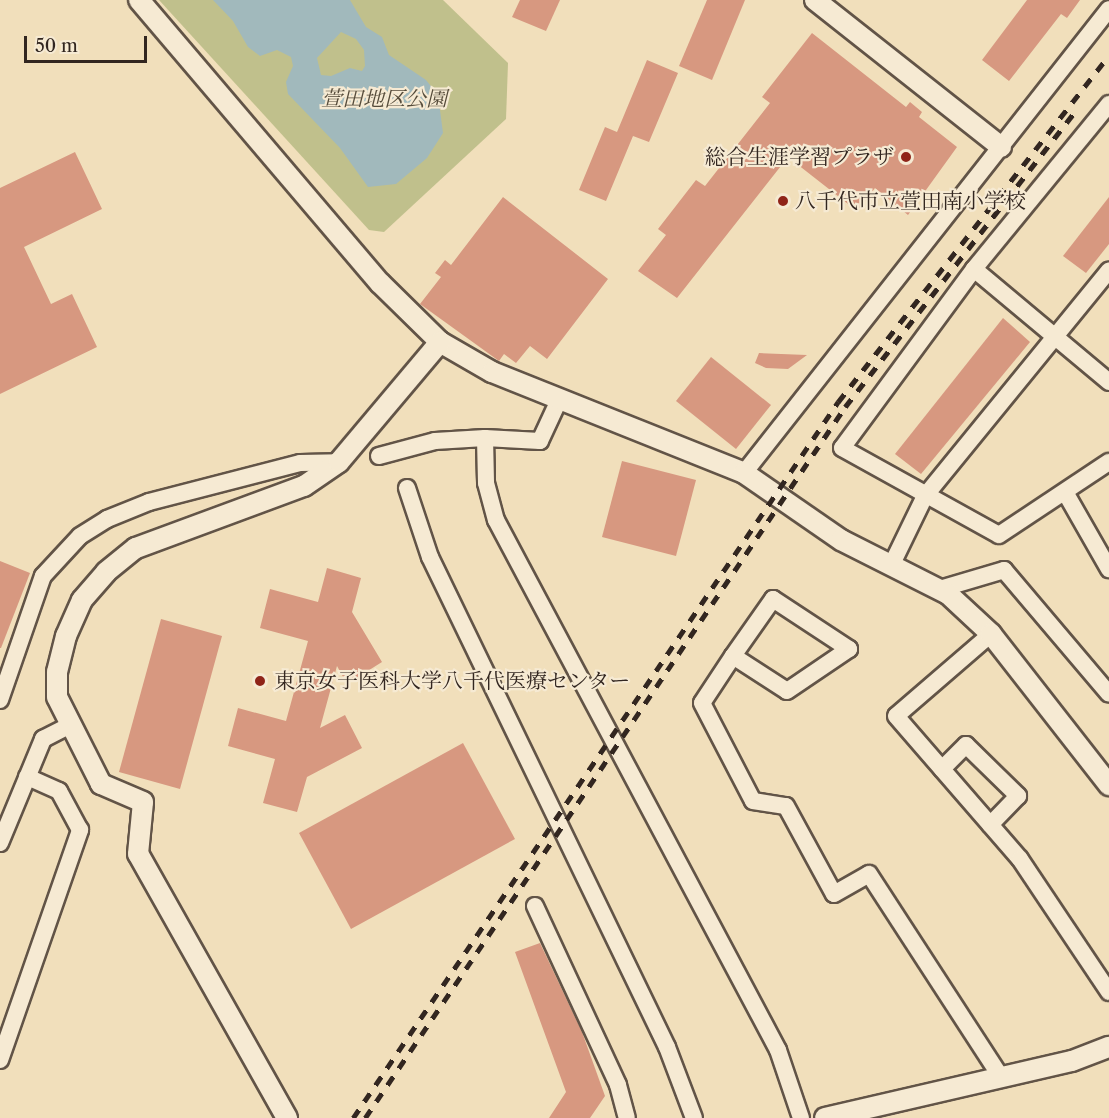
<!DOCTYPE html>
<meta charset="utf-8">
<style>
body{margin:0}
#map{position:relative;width:1109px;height:1118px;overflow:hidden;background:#f1dfbb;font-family:"Libre Caslon Text","Noto Serif JP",serif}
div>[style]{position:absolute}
.green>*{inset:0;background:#c0c08c}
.water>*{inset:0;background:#a1b9bc}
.building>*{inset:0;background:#d79880}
.roads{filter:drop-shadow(2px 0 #625447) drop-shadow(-2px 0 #625447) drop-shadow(0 2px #625447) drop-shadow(0 -2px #625447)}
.minor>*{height:16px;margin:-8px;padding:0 8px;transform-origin:8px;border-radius:8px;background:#f6ead3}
.tertiary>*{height:20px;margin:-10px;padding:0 10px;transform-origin:10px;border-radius:10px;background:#f6ead3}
.rail>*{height:4.5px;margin-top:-2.25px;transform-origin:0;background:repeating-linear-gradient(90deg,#322620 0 10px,transparent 0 20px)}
.dots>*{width:16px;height:16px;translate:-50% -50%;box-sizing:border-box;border:3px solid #f6ead3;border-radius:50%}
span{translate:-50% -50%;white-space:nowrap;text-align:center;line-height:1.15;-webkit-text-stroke:4.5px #f6ead3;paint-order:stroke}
.park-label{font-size:21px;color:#564c3b;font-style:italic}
.poi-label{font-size:21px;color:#322620}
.right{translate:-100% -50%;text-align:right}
.left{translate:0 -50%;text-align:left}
.scale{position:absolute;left:24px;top:36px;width:123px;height:27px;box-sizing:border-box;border:3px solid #322620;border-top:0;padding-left:8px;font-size:18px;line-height:21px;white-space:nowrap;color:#322620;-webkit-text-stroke:4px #f6ead3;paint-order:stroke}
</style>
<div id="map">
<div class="green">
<i style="clip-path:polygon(159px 0,443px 0,508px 63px,506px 119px,384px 232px,369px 230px)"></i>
</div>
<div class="water">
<i style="clip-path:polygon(evenodd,213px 0,350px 0,366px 27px,382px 37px,389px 55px,426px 80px,438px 95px,443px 133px,427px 158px,396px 184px,368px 187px,340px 148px,288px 94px,286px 82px,293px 66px,291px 57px,277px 50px,260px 56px,248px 47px,233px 21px,213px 0,341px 32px,356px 39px,364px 50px,365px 66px,362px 71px,350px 68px,331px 76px,321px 75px,317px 58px,341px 32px)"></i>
</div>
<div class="building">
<i style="clip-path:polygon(520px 0,560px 0,546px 31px,512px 17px)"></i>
<i style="clip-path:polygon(707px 0,745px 0,712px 80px,679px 66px)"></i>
<i style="clip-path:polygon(1027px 0,1080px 0,1067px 18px,1061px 14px,1009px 81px,982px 60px)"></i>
<i style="clip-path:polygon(812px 33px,906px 107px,910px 102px,922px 112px,919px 117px,957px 147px,908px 215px,875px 188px,857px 211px,788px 157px,677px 298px,638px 271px,666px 235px,658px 229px,696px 180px,705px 186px,770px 103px,762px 97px)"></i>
<i style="clip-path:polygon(647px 60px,678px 73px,649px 142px,633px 136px,606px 201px,579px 190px,605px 127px,617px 132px)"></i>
<i style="clip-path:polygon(75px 152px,102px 209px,24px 247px,51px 304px,72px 294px,97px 347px,0 394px,0 188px)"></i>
<i style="clip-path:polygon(503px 197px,608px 279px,547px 359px,530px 346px,516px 363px,504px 354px,499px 361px,420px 304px,441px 277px,435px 273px,445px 260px,451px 265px)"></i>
<i style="clip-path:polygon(1109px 197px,1109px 244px,1086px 273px,1063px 256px)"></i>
<i style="clip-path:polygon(1003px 318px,1030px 342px,921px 474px,895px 454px)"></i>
<i style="clip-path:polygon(759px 353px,807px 355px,788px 369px,766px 368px,755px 363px)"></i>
<i style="clip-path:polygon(711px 357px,771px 405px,736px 449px,676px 401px)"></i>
<i style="clip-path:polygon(622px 461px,696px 480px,676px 556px,602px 537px)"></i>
<i style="clip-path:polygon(0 561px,30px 573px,1px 648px,0 648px)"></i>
<i style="clip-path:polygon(327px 568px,361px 578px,352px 612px,382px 662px,347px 684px,337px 666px,320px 728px,345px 715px,362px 748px,307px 777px,297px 812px,263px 803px,275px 759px,228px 746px,238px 708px,286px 721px,308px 641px,260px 628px,270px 589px,318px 602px)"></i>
<i style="clip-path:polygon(161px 619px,222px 636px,180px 789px,119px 772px)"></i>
<i style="clip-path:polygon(463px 743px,515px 839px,351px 929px,299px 833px)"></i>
<i style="clip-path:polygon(540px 943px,582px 1032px,605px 1096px,590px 1118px,549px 1118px,566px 1092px,515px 952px)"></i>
</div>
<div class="roads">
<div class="minor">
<i style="left:1109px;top:104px;width:213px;rotate:129.3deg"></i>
<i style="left:974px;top:269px;width:222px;rotate:126.4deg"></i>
<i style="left:842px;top:448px;width:179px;rotate:29deg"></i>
<i style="left:999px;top:535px;width:132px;rotate:-33.6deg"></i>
<i style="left:974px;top:269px;width:176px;rotate:39.9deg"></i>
<i style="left:485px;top:438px;width:45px;rotate:88.7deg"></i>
<i style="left:486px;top:483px;width:38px;rotate:75deg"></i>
<i style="left:496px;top:520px;width:600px;rotate:61.98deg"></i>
<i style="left:778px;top:1050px;width:72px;rotate:71.3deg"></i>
<i style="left:379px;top:456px;width:58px;rotate:-15deg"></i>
<i style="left:435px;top:441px;width:50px;rotate:-3.4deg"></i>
<i style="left:485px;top:438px;width:55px;rotate:3.1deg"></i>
<i style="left:540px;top:441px;width:45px;rotate:-65.1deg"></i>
<i style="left:744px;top:473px;width:590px;rotate:-51.81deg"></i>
<i style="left:407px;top:488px;width:73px;rotate:71.6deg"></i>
<i style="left:430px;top:557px;width:544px;rotate:64.19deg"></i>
<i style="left:667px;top:1047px;width:76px;rotate:69.2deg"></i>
<i style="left:1065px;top:492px;width:89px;rotate:60.3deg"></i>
<i style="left:891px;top:566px;width:78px;rotate:-64.1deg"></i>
<i style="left:925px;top:496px;width:291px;rotate:-50.8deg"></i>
<i style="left:940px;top:589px;width:67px;rotate:-16.5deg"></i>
<i style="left:1004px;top:570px;width:162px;rotate:49.7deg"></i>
<i style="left:991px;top:634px;width:125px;rotate:139.2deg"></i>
<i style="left:896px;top:716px;width:189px;rotate:49.1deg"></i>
<i style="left:1020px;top:859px;width:160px;rotate:56.2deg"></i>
<i style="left:733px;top:656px;width:64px;rotate:32.9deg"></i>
<i style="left:787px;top:691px;width:75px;rotate:-34.1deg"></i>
<i style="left:849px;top:649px;width:91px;rotate:-146.7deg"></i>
<i style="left:773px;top:599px;width:70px;rotate:125.1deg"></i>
<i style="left:733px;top:656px;width:56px;rotate:123.4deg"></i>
<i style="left:702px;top:703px;width:110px;rotate:62.5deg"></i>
<i style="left:753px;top:801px;width:33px;rotate:9deg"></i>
<i style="left:786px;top:806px;width:100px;rotate:61.4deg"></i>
<i style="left:834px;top:894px;width:40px;rotate:-29.7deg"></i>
<i style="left:869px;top:874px;width:242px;rotate:57deg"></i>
<i style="left:0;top:700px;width:131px;rotate:-70.9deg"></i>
<i style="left:43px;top:576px;width:54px;rotate:-47.2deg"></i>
<i style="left:80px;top:536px;width:32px;rotate:-32deg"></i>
<i style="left:107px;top:519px;width:45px;rotate:-22deg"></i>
<i style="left:149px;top:502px;width:156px;rotate:-14.5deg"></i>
<i style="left:300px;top:463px;width:39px;rotate:-1deg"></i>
<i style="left:942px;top:769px;width:34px;rotate:-45deg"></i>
<i style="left:966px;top:745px;width:73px;rotate:44.4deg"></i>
<i style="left:1018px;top:796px;width:40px;rotate:134deg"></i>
<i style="left:0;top:843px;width:113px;rotate:-67.5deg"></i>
<i style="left:43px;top:739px;width:31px;rotate:-27deg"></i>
<i style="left:535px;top:906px;width:197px;rotate:65.1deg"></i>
<i style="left:618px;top:1085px;width:34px;rotate:75deg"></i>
<i style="left:0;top:1060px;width:244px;rotate:-70.8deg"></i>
<i style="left:80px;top:830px;width:44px;rotate:-118.3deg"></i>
<i style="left:59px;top:791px;width:35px;rotate:-156deg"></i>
</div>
<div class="tertiary">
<i style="left:139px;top:0;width:372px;rotate:49.6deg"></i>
<i style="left:380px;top:283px;width:84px;rotate:44.5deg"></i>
<i style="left:440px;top:342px;width:60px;rotate:30deg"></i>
<i style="left:492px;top:372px;width:271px;rotate:21.8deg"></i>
<i style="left:744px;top:473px;width:118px;rotate:34.6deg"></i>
<i style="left:841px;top:540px;width:120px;rotate:26.8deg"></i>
<i style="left:948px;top:594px;width:59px;rotate:42.9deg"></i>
<i style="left:991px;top:634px;width:192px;rotate:52deg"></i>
<i style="left:815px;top:0;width:237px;rotate:38.3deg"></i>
<i style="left:287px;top:1118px;width:303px;rotate:-119.4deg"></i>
<i style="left:138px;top:854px;width:52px;rotate:-84.5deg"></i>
<i style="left:143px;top:802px;width:46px;rotate:-156.8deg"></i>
<i style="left:101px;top:784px;width:97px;rotate:-116.8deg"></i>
<i style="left:57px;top:697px;width:25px;rotate:-90deg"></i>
<i style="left:57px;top:672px;width:37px;rotate:-76deg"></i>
<i style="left:66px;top:636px;width:39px;rotate:-66deg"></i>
<i style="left:82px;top:600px;width:37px;rotate:-49deg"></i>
<i style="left:106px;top:572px;width:38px;rotate:-39deg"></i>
<i style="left:136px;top:548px;width:179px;rotate:-20.3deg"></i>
<i style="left:304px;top:486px;width:42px;rotate:-34.4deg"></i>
<i style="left:339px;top:462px;width:157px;rotate:-49.9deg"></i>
<i style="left:825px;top:1118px;width:253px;rotate:-13deg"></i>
<i style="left:1072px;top:1061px;width:40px;rotate:-21deg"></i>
</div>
</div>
<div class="rail">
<i style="left:353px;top:1118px;width:865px;rotate:-55.89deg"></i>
<i style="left:838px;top:402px;width:440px;rotate:-52deg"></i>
<i style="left:365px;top:1118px;width:858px;rotate:-55.98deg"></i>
<i style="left:845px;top:407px;width:378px;rotate:-52.1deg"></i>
</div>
<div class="dots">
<i style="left:906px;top:157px;background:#8f2418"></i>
<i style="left:783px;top:201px;background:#8f2418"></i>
<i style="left:260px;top:681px;background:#8f2418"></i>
</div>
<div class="park-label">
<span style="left:384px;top:99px">萱田地区公園</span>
</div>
<div class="poi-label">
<span class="right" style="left:894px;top:157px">総合生涯学習プラザ</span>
<span class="left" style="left:795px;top:201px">八千代市立萱田南小学校</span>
<span class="left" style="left:274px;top:681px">東京女子医科大学八千代医療センター</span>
</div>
<div class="scale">50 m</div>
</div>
